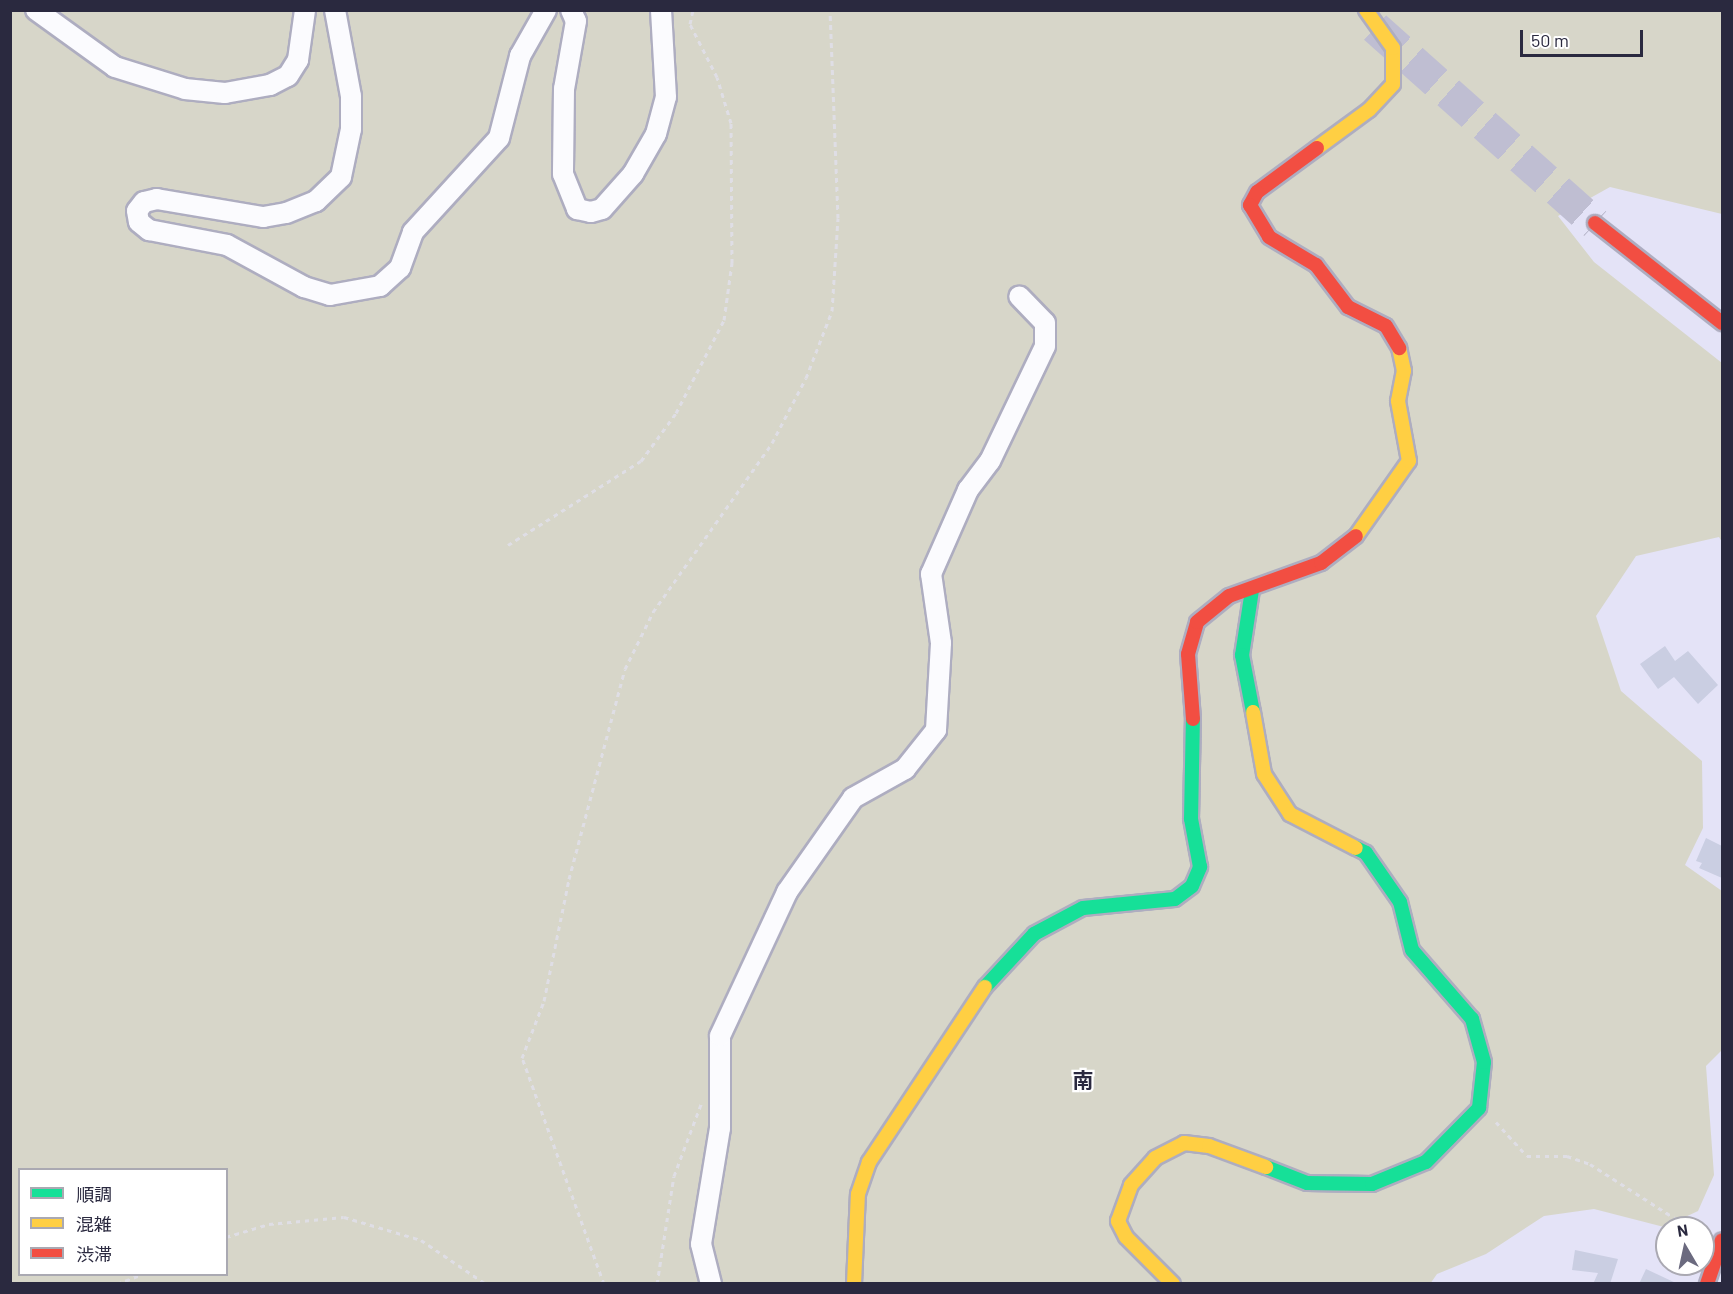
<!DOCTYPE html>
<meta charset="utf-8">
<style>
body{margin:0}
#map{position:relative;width:1733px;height:1294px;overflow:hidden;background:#e4e3f7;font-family:Barlow,"Noto Sans JP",sans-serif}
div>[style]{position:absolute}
.green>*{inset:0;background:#d7d6c9}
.building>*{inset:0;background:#cacee2}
.highway-tunnel>*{height:33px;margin-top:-16.5px;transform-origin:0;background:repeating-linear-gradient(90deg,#bfbed2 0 33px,transparent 0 49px)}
.path>*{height:3px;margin-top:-1.5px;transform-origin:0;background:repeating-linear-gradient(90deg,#dfdee5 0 4.5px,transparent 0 9px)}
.roads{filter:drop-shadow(2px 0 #aeadc0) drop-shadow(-2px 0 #aeadc0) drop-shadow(0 2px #aeadc0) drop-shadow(0 -2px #aeadc0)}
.street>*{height:20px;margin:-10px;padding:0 10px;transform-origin:10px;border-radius:10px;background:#fbfbfe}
.fast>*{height:14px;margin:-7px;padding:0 7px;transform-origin:7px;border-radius:7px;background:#16e098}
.slow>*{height:14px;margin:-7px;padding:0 7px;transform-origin:7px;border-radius:7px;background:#ffcf43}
.jam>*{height:14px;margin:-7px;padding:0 7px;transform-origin:7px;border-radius:7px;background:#f24e42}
span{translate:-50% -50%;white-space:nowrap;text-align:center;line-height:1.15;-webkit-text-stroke:4.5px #fff;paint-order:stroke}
.quarter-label{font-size:21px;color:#2a293f;font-weight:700}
.frame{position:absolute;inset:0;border:12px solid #2a293f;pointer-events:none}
.legend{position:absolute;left:18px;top:1168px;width:210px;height:108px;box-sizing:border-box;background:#fff;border:2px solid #aaa9b2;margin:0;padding:8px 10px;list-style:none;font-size:18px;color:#2a293f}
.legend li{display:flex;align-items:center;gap:12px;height:30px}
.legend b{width:30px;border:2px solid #aaa9b2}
.north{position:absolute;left:1655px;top:1216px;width:60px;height:60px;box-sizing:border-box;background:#fff;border:2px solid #aaa9b2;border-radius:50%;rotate:351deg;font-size:16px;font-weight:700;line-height:24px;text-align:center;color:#2a293f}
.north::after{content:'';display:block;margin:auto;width:21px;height:27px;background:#6b6a7f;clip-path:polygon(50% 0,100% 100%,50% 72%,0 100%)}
.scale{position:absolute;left:1520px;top:30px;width:123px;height:27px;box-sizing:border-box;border:3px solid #2a293f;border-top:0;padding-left:8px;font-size:18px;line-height:21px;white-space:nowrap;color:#2a293f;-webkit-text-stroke:4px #fff;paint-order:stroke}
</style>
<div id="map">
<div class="green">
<i style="clip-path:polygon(evenodd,10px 11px,1722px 11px,1722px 214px,1610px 187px,1558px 216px,1594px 262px,1722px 363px,1722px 542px,1719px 537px,1636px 556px,1596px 616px,1621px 691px,1702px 761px,1703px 828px,1685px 865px,1722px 891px,1722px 1050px,1706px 1066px,1714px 1175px,1698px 1211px,1664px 1227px,1594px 1209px,1544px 1216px,1486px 1254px,1437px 1274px,1430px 1284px,11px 1283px,10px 11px,20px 1170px,226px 1170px,226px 1274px,20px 1274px,20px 1170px)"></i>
</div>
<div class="building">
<i style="clip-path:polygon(1665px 646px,1675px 661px,1688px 651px,1718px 685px,1698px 704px,1674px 677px,1658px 689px,1640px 664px)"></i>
<i style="clip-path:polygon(1706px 838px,1722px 846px,1722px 878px,1699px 868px,1702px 863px,1696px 861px)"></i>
<i style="clip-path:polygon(1575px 1250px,1618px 1259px,1610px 1284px,1593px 1284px,1598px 1273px,1572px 1270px)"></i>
<i style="clip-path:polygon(1646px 1269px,1678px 1284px,1639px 1284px)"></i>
</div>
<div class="highway-tunnel">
<i style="left:1375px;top:27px;width:295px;rotate:41.7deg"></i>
</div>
<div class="path">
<i style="left:508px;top:545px;width:157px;rotate:-32.3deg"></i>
<i style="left:641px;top:461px;width:59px;rotate:-53.9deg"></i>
<i style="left:676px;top:413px;width:105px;rotate:-62.7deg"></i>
<i style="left:724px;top:320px;width:58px;rotate:-82deg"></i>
<i style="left:732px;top:263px;width:140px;rotate:-90.4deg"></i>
<i style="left:731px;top:123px;width:48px;rotate:-106.9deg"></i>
<i style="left:717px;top:77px;width:59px;rotate:-117deg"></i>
<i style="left:690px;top:24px;width:14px;rotate:-78deg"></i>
<i style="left:1496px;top:1122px;width:46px;rotate:47.6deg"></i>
<i style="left:1527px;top:1156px;width:40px"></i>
<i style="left:1567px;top:1156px;width:24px;rotate:19deg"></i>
<i style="left:1590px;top:1164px;width:119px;rotate:32.6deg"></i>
<i style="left:226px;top:1237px;width:45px;rotate:-16.8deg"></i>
<i style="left:269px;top:1224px;width:75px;rotate:-5.3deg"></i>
<i style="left:344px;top:1217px;width:80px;rotate:16.6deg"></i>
<i style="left:421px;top:1240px;width:78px;rotate:34.1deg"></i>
<i style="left:117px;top:1284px;width:28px;rotate:-21deg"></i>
<i style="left:604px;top:1284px;width:240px;rotate:-109.9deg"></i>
<i style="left:522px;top:1058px;width:61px;rotate:-68.9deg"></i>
<i style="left:544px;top:1001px;width:125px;rotate:-78.4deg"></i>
<i style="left:569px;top:879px;width:217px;rotate:-75.1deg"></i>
<i style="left:625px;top:669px;width:64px;rotate:-63.8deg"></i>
<i style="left:653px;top:612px;width:207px;rotate:-54.8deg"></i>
<i style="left:772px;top:443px;width:73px;rotate:-62.4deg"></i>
<i style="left:806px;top:378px;width:72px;rotate:-68.8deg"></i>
<i style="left:832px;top:311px;width:93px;rotate:-86.3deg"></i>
<i style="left:838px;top:218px;width:208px;rotate:-92.2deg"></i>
<i style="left:657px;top:1284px;width:109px;rotate:-81.1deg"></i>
<i style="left:674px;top:1176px;width:77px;rotate:-69.4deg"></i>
</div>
<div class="roads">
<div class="street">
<i style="left:36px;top:10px;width:97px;rotate:35.8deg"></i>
<i style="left:115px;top:67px;width:73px;rotate:17.4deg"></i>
<i style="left:185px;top:89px;width:40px;rotate:5.7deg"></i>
<i style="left:225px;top:93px;width:46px;rotate:-10.1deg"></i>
<i style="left:270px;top:85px;width:20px;rotate:-27deg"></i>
<i style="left:288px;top:76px;width:19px;rotate:-58deg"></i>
<i style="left:298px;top:60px;width:50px;rotate:-82deg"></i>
<i style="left:335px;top:10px;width:87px;rotate:79.5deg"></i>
<i style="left:351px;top:96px;width:33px;rotate:90deg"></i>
<i style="left:351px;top:129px;width:49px;rotate:101.8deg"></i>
<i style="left:341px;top:177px;width:35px;rotate:136deg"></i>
<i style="left:316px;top:201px;width:32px;rotate:158deg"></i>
<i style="left:286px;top:213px;width:23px;rotate:170deg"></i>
<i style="left:263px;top:217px;width:108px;rotate:-170.4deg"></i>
<i style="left:157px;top:199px;width:13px;rotate:167deg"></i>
<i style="left:144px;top:202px;width:11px;rotate:128deg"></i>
<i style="left:137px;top:211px;width:11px;rotate:80deg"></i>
<i style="left:139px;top:222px;width:13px;rotate:39deg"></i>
<i style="left:149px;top:230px;width:79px;rotate:10.9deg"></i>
<i style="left:227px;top:245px;width:88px;rotate:28.6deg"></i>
<i style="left:304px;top:287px;width:27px;rotate:17deg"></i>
<i style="left:330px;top:295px;width:51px;rotate:-10.2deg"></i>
<i style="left:380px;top:286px;width:27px;rotate:-42deg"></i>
<i style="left:400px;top:268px;width:38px;rotate:-70deg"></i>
<i style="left:413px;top:232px;width:127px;rotate:-47.5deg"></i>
<i style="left:499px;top:138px;width:85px;rotate:-75.6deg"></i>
<i style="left:520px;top:56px;width:53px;rotate:-60.5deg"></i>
<i style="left:571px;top:10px;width:12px;rotate:66deg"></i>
<i style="left:576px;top:21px;width:69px;rotate:100deg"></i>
<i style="left:564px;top:89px;width:85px;rotate:90.7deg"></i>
<i style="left:563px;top:174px;width:38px;rotate:68deg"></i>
<i style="left:577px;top:209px;width:14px;rotate:12deg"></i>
<i style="left:591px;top:212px;width:11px;rotate:-15deg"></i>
<i style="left:602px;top:209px;width:47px;rotate:-48.5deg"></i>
<i style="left:633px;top:174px;width:46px;rotate:-60.1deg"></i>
<i style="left:656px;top:134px;width:38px;rotate:-75deg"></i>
<i style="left:666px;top:97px;width:87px;rotate:-93.3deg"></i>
<i style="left:711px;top:1284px;width:41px;rotate:-104deg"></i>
<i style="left:701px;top:1244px;width:118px;rotate:-80.7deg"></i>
<i style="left:720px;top:1128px;width:92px;rotate:-90deg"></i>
<i style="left:720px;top:1036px;width:159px;rotate:-65deg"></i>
<i style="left:787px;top:892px;width:115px;rotate:-54.9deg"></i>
<i style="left:853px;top:798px;width:60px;rotate:-29.1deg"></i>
<i style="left:905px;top:769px;width:50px;rotate:-51.5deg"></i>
<i style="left:936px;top:730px;width:87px;rotate:-86.7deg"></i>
<i style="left:941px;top:643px;width:70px;rotate:-98.2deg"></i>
<i style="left:931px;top:574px;width:92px;rotate:-66.2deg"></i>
<i style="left:968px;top:490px;width:36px;rotate:-53deg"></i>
<i style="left:990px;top:461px;width:127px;rotate:-64.4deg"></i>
<i style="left:1045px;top:346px;width:23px;rotate:-90deg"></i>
<i style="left:1045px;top:323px;width:37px;rotate:-134deg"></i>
</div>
<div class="fast">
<i style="left:1252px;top:590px;width:66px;rotate:98.7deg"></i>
<i style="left:1242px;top:655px;width:58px;rotate:79.1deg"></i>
<i style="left:985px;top:987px;width:72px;rotate:-47.2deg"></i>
<i style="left:1034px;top:934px;width:55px;rotate:-28deg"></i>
<i style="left:1083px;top:908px;width:92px;rotate:-5.6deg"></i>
<i style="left:1175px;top:899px;width:21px;rotate:-37deg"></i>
<i style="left:1192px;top:886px;width:21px;rotate:-67deg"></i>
<i style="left:1200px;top:867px;width:49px;rotate:-100.6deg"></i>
<i style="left:1191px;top:819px;width:100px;rotate:-88.9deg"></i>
<i style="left:1266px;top:1167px;width:44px;rotate:21.3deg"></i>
<i style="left:1307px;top:1183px;width:65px;rotate:0.9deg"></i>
<i style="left:1372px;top:1184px;width:58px;rotate:-22.2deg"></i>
<i style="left:1426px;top:1162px;width:76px;rotate:-45.5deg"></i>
<i style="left:1479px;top:1108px;width:46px;rotate:-83.8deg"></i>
<i style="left:1484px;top:1062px;width:45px;rotate:-105.6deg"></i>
<i style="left:1472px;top:1019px;width:91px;rotate:-131deg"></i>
<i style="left:1412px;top:950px;width:49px;rotate:-104deg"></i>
<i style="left:1400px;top:902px;width:60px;rotate:-124.8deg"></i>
<i style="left:1366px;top:853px;width:11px;rotate:-153deg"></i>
</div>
<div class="slow">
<i style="left:1317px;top:148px;width:64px;rotate:-36.2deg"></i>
<i style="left:1369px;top:110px;width:35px;rotate:-47deg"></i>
<i style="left:1393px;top:84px;width:36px;rotate:-90deg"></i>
<i style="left:1393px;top:48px;width:47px;rotate:-125.4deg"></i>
<i style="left:1356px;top:536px;width:92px;rotate:-54.8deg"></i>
<i style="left:1409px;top:461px;width:61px;rotate:-100.4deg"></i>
<i style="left:1398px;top:401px;width:31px;rotate:-79deg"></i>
<i style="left:1404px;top:371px;width:24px;rotate:-102deg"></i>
<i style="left:1253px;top:712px;width:63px;rotate:79.9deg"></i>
<i style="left:1264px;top:774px;width:48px;rotate:57deg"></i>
<i style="left:1290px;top:814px;width:74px;rotate:27.3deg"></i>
<i style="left:854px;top:1284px;width:90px;rotate:-87.5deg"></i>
<i style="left:858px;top:1194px;width:34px;rotate:-71deg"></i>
<i style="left:869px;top:1162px;width:210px;rotate:-56.5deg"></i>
<i style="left:1173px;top:1284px;width:66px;rotate:-135deg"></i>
<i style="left:1126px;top:1237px;width:18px;rotate:-117deg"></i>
<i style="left:1118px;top:1221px;width:38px;rotate:-70deg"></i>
<i style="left:1131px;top:1185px;width:36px;rotate:-48deg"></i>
<i style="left:1155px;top:1158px;width:33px;rotate:-27deg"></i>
<i style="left:1184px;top:1143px;width:25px;rotate:7deg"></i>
<i style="left:1209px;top:1146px;width:61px;rotate:20.2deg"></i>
</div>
<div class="jam">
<i style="left:1317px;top:148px;width:74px;rotate:143.7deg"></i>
<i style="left:1257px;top:192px;width:15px;rotate:118deg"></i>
<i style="left:1250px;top:205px;width:37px;rotate:59deg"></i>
<i style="left:1269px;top:237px;width:55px;rotate:30.8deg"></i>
<i style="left:1316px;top:265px;width:53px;rotate:52.7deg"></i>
<i style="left:1348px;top:307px;width:42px;rotate:26.6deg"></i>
<i style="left:1386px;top:326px;width:26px;rotate:59deg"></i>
<i style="left:1595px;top:223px;width:162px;rotate:38.2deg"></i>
<i style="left:1193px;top:719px;width:65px;rotate:-94.4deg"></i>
<i style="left:1188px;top:654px;width:33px;rotate:-74deg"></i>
<i style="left:1197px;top:622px;width:41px;rotate:-39.1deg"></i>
<i style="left:1229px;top:596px;width:98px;rotate:-19.7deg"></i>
<i style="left:1321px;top:563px;width:44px;rotate:-37.6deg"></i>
<i style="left:1707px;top:1284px;width:46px;rotate:-71.2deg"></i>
</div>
</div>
<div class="quarter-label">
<span style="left:1083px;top:1080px">南</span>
</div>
<div class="frame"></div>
<ul class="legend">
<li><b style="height:8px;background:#16e098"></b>順調</li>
<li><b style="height:8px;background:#ffcf43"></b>混雑</li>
<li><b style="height:8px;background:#f24e42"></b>渋滞</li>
</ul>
<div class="north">N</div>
<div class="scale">50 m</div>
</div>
